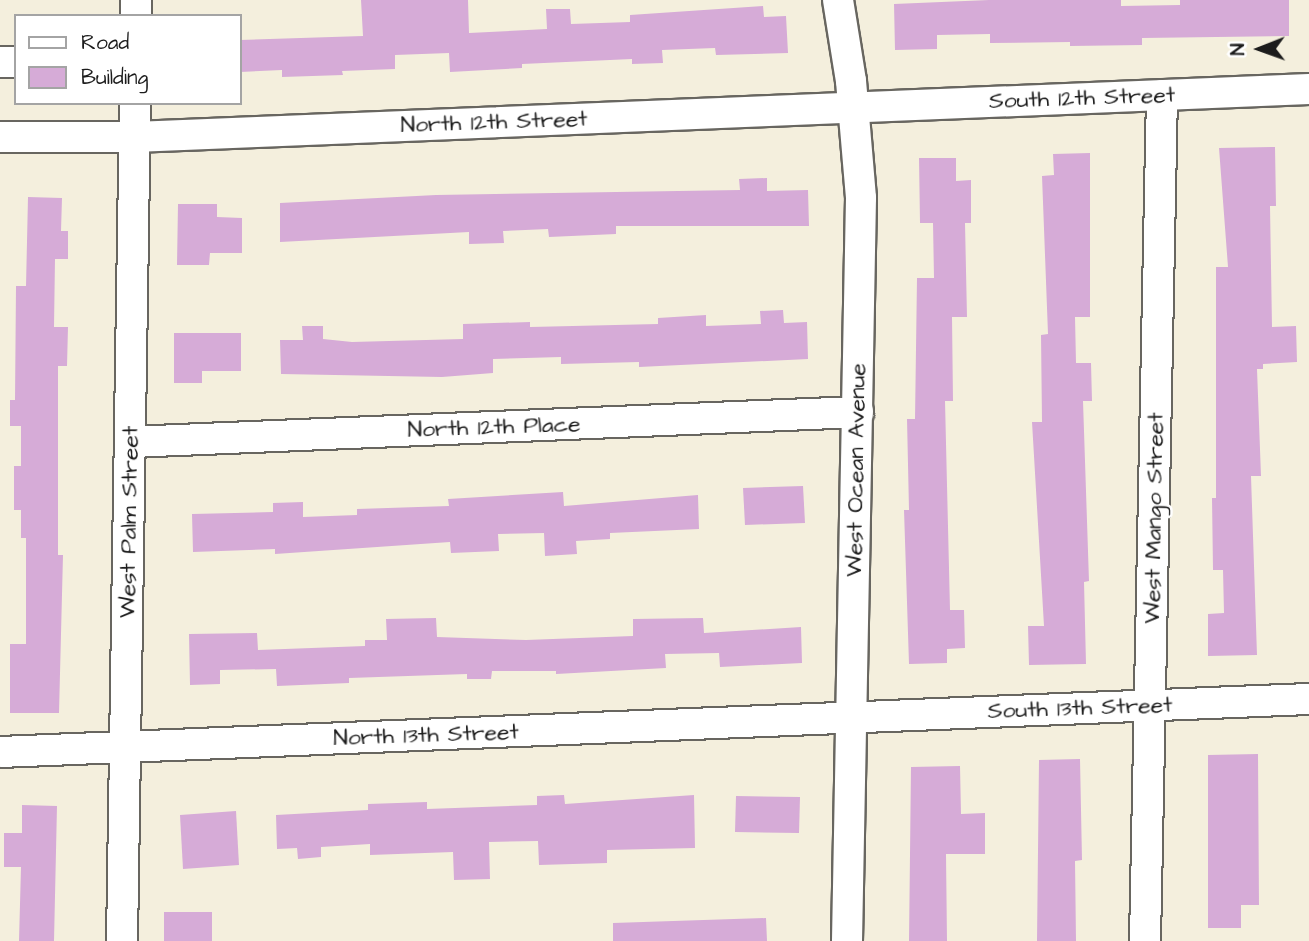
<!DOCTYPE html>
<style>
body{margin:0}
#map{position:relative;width:1309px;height:941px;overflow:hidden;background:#f4efdd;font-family:"Architects Daughter",sans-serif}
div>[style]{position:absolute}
.building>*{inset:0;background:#d6abd7}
.roads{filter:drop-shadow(2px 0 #686660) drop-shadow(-2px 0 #686660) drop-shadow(0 2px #686660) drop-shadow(0 -2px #686660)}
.minor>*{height:30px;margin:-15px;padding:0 15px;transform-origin:15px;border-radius:15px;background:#fff}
span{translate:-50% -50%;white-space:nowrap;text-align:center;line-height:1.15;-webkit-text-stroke:5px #fff;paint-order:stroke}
.street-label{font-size:23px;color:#1c1c1c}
.legend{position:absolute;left:14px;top:14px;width:228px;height:91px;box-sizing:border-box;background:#fff;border:2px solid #a4a4a4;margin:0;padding:9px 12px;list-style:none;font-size:21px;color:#1c1c1c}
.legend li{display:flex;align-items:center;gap:14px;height:35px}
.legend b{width:35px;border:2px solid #a4a4a4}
.north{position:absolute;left:1225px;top:14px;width:70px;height:70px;-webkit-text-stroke:5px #fff;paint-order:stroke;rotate:269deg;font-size:19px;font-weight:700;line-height:28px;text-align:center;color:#1c1c1c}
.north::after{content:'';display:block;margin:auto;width:24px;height:32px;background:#1c1c1c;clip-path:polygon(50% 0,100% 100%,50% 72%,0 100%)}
</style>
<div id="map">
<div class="building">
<i style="clip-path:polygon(361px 0,468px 0,469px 33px,547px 29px,546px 9px,570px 9px,571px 24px,630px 22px,630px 15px,763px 6px,764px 17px,786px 16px,788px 53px,716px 55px,715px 48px,662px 50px,663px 63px,632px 64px,632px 59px,522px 64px,522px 68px,450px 72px,449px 53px,395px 55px,395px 69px,342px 71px,343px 75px,282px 77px,282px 70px,240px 72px,240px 40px,363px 36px)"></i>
<i style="clip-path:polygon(989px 0,1121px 0,1121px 6px,1180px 5px,1180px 0,1289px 0,1289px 36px,1142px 38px,1142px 45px,1070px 46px,1070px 42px,990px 43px,990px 34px,937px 35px,937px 49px,895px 50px,894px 4px)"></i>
<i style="clip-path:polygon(1275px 147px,1276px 206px,1270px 206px,1272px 327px,1296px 326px,1297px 362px,1263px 364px,1263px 369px,1257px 369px,1261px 476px,1251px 476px,1257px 655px,1208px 656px,1208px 614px,1224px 613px,1223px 570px,1213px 570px,1212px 498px,1216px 498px,1216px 267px,1228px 267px,1219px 148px)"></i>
<i style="clip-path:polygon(1090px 153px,1090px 317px,1075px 317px,1076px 363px,1091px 363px,1092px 401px,1083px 401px,1089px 581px,1084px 582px,1086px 664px,1029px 665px,1028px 626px,1044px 626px,1032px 422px,1042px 422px,1041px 335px,1048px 334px,1042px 176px,1054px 175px,1053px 154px)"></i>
<i style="clip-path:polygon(919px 158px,956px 158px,956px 181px,971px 180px,971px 223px,965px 223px,967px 317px,952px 317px,953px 401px,945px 401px,950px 610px,964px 610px,965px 648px,947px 649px,947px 663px,909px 664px,904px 510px,909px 510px,907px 419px,915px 419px,917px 278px,934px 278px,933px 223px,920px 223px)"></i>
<i style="clip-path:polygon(767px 178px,767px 191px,808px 190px,809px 226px,616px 226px,616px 234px,549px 237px,548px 229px,503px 231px,504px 243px,469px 244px,469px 232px,280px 242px,280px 203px,436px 195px,740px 190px,739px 179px)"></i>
<i style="clip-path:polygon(28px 197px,62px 198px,61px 231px,68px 231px,68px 259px,55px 259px,54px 327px,68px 327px,67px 366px,58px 366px,58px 555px,63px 555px,59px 713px,10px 713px,10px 644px,26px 644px,26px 538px,21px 538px,21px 510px,14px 510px,14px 466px,21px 466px,21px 426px,10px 426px,10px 400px,15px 400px,16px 286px,26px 286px)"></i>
<i style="clip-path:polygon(178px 204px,217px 204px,217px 217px,242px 218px,242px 253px,210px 253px,209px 265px,177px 265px)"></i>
<i style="clip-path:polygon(783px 310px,784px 323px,807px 322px,808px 359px,639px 367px,639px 362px,561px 364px,561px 357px,493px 359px,493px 373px,442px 377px,281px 374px,280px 340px,303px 340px,302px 326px,323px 326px,323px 339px,352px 342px,463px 339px,463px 324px,530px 322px,530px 327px,658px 324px,658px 318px,706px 315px,706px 326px,761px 324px,760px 311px)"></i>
<i style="clip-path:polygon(174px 333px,241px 333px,241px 371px,202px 371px,202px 383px,174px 383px)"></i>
<i style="clip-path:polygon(803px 486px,805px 523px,745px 525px,743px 488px)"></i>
<i style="clip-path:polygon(563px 492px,564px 506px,698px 495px,699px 529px,610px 533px,610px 539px,576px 541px,577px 554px,545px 556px,544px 533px,498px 534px,499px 551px,451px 553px,450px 542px,275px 554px,275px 549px,193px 552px,192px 514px,273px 512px,273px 503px,303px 502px,303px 517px,357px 515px,357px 509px,449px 506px,448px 499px)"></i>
<i style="clip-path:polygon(436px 618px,437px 637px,526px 640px,633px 636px,633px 619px,703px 618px,704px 633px,801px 627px,802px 663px,720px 667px,719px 653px,665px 654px,666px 668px,556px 674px,556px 671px,492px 671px,491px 679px,467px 679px,467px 674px,349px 678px,349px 683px,277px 686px,276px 669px,220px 670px,220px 684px,190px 685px,189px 634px,257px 633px,258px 650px,365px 646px,365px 640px,387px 640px,386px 619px)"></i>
<i style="clip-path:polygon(1258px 754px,1259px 905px,1241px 905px,1241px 928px,1208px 928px,1208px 755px)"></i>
<i style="clip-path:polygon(1080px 759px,1082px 860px,1075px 861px,1076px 941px,1037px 941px,1039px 760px)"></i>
<i style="clip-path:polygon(960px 766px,961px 814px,985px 813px,985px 854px,946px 854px,947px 941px,909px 941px,911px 767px)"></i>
<i style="clip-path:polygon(564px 795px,565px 804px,694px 795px,695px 848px,607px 850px,607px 863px,539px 865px,538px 841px,489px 842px,490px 879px,454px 880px,453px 852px,370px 855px,370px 844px,321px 847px,321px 857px,298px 859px,297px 848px,277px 849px,276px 815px,368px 810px,368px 804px,427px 802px,427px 809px,537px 805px,537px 796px)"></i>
<i style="clip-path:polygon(736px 796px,800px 797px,799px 833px,735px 832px)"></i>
<i style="clip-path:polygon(22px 805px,57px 806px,54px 941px,19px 941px,21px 867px,4px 867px,4px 833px,22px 833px)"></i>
<i style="clip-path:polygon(236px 811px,239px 865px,183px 869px,180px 815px)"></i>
<i style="clip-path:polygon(164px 912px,212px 912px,212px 941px,164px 941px)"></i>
<i style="clip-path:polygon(766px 918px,767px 941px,613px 941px,613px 923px)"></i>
</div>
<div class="roads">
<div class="minor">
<i style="left:838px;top:0;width:82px;rotate:80.9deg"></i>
<i style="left:851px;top:81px;width:117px;rotate:85.1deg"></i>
<i style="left:861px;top:198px;width:743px;rotate:91.08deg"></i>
<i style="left:136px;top:16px;width:16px;rotate:-90deg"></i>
<i style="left:0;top:62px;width:16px"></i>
<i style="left:0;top:137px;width:134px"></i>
<i style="left:134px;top:137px;width:1176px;rotate:-2.34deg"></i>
<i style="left:130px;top:442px;width:729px;rotate:-2.36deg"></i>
<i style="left:0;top:752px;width:1310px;rotate:-2.32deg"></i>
<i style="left:122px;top:941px;width:838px;rotate:-89.11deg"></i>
<i style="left:1145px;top:941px;width:846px;rotate:-88.85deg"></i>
</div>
</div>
<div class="street-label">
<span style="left:1082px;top:98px;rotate:-2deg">South 12th Street</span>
<span style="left:494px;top:122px;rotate:-2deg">North 12th Street</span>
<span style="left:494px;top:427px;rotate:-2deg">North 12th Place</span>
<span style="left:856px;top:470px;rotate:-89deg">West Ocean Avenue</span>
<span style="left:1154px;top:518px;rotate:-89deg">West Mango Street</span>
<span style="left:129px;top:522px;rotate:-89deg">West Palm Street</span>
<span style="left:1080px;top:708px;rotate:-2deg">South 13th Street</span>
<span style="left:426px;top:735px;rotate:-2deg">North 13th Street</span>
</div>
<ul class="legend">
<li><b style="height:9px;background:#fff"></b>Road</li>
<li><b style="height:19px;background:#d6abd7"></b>Building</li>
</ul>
<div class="north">N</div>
</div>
